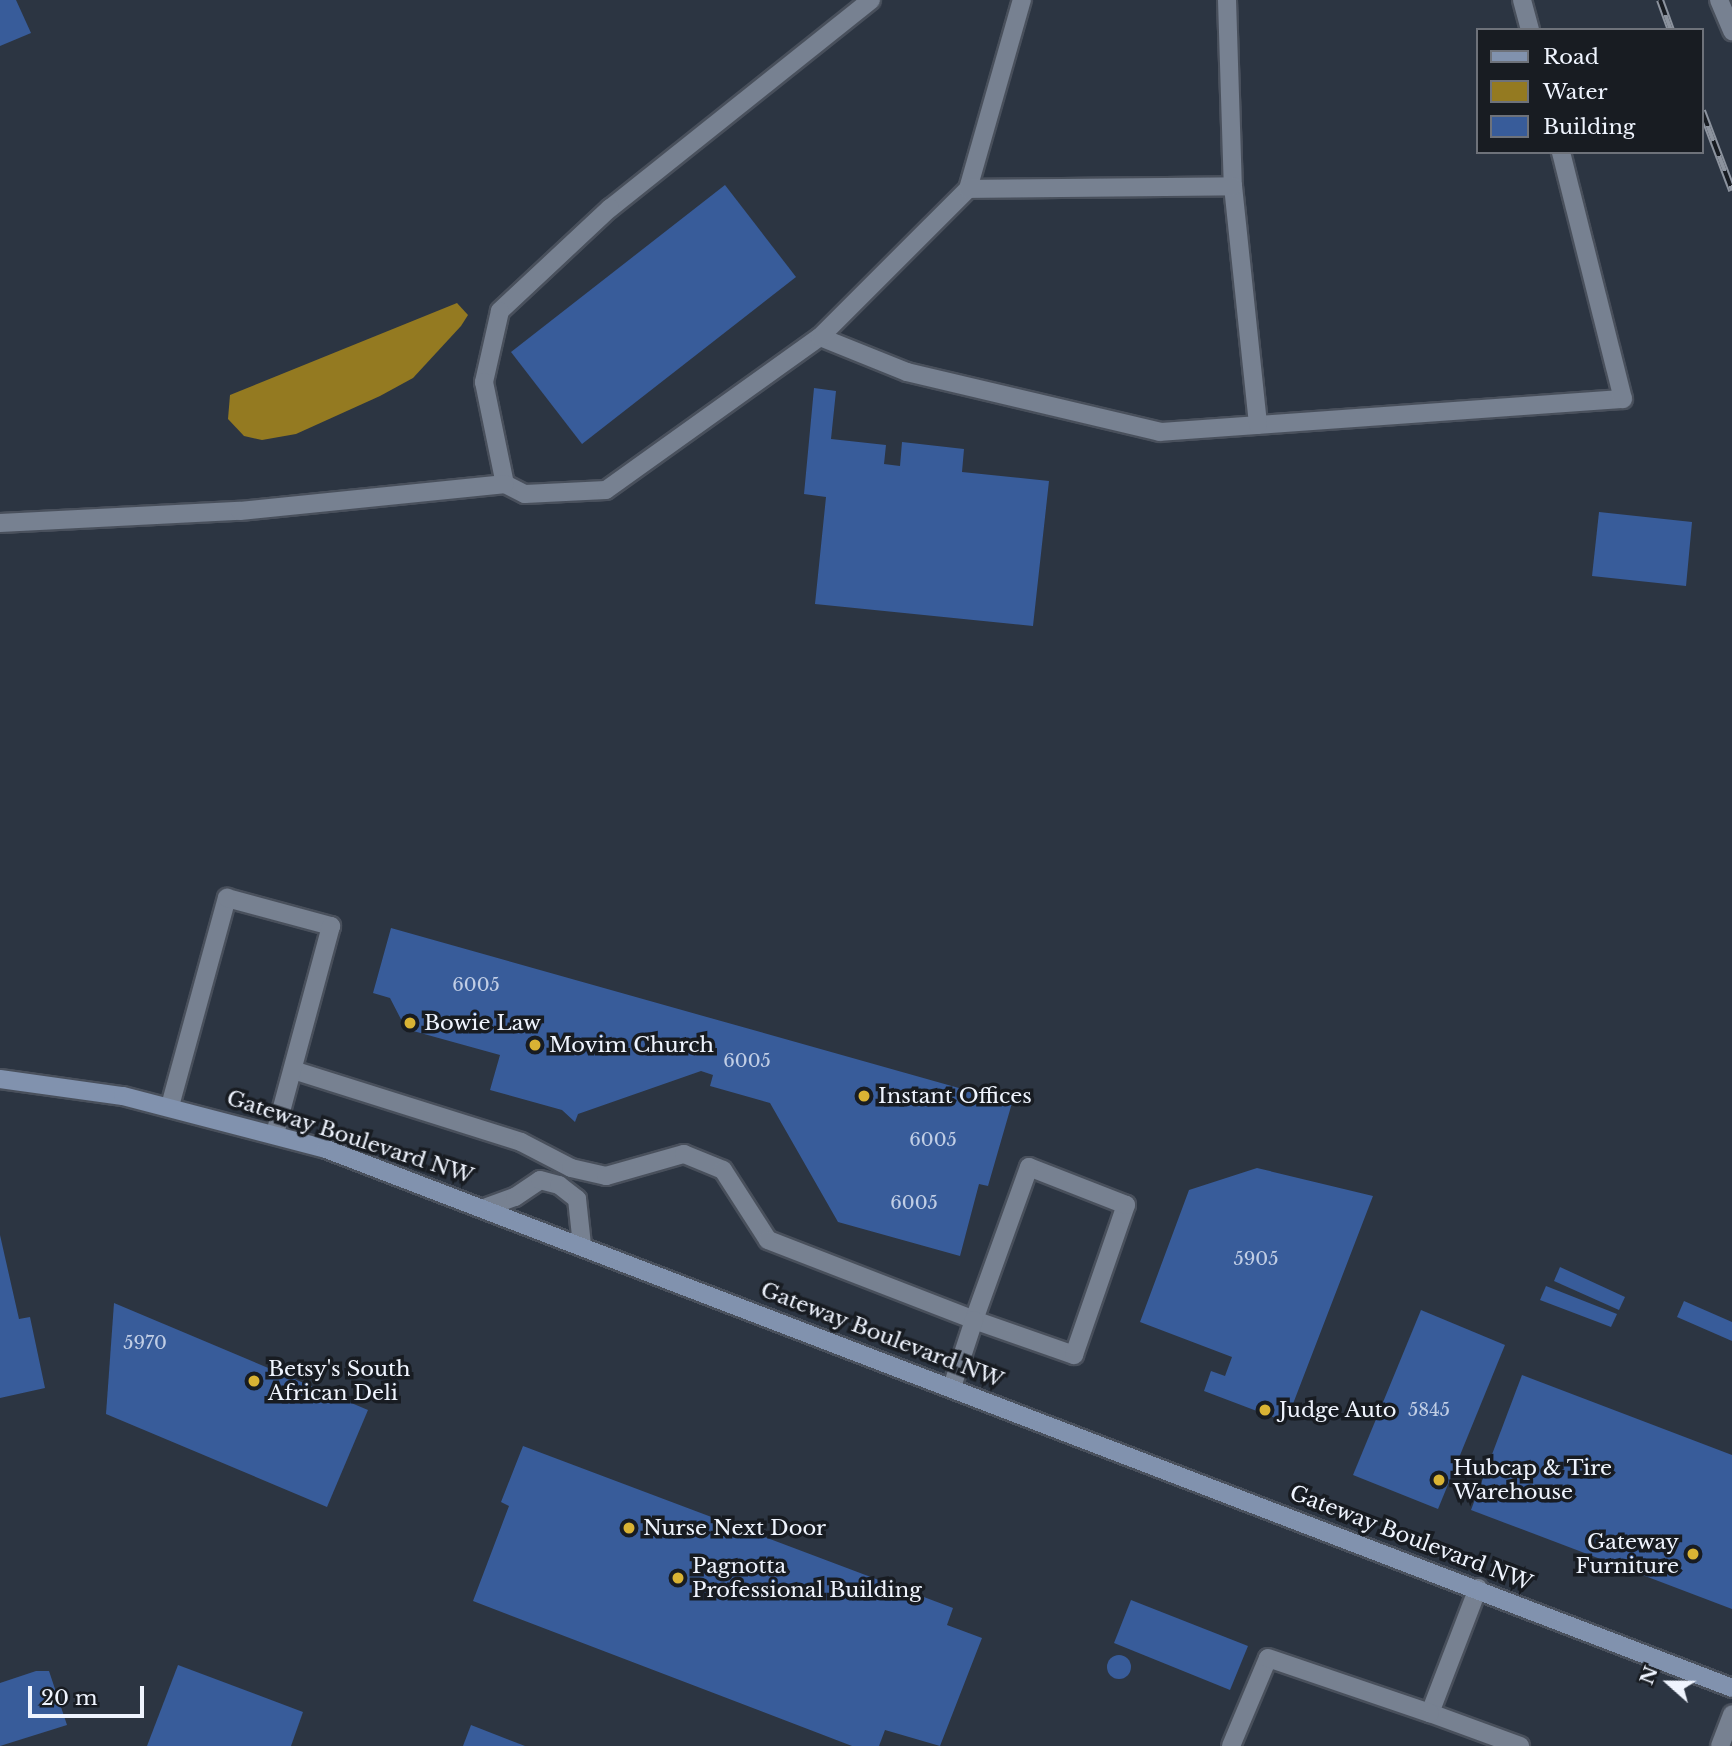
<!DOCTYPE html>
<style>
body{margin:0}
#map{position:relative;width:1732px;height:1746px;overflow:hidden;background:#2c3542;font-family:"Libre Baskerville",serif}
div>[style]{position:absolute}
.water>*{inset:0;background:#947a21}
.building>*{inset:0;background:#385c9a}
.round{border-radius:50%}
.roads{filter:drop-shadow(2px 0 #49505c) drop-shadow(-2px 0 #49505c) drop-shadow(0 2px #49505c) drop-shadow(0 -2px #49505c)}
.service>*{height:18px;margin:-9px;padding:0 9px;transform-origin:9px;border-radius:9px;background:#778191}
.minor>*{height:18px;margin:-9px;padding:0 9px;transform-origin:9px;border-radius:9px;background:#778191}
.secondary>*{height:18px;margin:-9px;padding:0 9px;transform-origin:9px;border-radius:9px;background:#8192ae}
.rail>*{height:8px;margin-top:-4px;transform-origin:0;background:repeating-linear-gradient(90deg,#181c22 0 16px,#8c939e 0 32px);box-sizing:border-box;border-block:2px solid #8c939e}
.dots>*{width:19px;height:19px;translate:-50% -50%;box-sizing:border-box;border:4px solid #181c22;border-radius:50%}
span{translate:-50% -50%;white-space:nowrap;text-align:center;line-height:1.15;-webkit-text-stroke:7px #181c22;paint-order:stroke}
.number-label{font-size:18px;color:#c1cee5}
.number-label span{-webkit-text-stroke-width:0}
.poi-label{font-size:21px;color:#eff4fe}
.left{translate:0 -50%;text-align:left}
.right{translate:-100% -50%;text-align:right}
.street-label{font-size:21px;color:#eff4fe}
.legend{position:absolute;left:1476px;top:28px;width:228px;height:126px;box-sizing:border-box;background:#181c22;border:2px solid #6e727a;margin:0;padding:9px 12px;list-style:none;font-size:21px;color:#eff4fe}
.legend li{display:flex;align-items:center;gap:14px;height:35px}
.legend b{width:35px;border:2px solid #6e727a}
.north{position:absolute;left:1634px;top:1648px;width:70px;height:70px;-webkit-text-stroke:5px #181c22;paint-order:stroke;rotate:291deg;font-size:19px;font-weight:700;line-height:28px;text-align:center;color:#eff4fe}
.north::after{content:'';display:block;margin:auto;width:24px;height:32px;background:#eff4fe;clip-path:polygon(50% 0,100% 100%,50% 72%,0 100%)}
.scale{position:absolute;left:28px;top:1686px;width:116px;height:32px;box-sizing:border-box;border:4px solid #eff4fe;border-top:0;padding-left:9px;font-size:21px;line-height:24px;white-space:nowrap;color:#eff4fe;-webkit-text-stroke:5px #181c22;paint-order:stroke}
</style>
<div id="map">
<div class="water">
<i style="clip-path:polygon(457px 303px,468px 315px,461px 326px,413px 378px,380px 396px,296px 434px,262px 440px,244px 436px,228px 419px,230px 395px)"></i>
</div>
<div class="building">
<i style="clip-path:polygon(0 0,16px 0,31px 33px,0 46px)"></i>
<i style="clip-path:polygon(725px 185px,796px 277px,582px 444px,511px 352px)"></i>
<i style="clip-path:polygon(814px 388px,836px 391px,831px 439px,886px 445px,884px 464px,900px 466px,902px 442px,964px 449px,962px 472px,1049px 481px,1033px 626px,815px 604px,826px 497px,804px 494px)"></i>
<i style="clip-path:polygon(1599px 512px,1692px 522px,1686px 586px,1592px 576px)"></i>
<i style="clip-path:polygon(391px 928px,1012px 1103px,988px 1186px,979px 1184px,960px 1256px,838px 1222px,770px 1103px,710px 1086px,713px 1075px,701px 1071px,578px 1114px,575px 1122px,562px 1110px,490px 1090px,500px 1055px,406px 1029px,390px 998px,373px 993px)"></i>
<i style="clip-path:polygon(1257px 1168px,1373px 1196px,1286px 1422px,1204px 1391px,1211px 1371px,1225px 1376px,1232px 1357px,1140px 1322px,1189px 1190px)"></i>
<i style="clip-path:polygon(0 1235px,19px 1319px,30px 1317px,45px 1388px,0 1398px)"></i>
<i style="clip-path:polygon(1560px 1267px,1625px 1297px,1619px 1310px,1554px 1281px)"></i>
<i style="clip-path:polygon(1546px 1286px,1617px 1314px,1611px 1327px,1540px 1300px)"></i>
<i style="clip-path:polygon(1684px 1301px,1732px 1322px,1732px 1341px,1677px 1317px)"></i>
<i style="clip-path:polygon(114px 1303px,368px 1410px,327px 1507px,106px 1414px)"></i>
<i style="clip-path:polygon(1421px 1310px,1505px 1345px,1438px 1509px,1353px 1475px)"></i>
<i style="clip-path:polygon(1522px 1375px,1732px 1455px,1732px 1609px,1471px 1510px)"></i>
<i style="clip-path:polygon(523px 1446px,953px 1608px,947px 1625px,982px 1638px,940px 1746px,885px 1730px,879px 1746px,852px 1746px,473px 1601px,509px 1506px,501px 1502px)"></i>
<i style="clip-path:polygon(1131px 1600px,1248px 1646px,1230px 1690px,1114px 1643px)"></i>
<i class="round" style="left:1107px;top:1655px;width:24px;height:24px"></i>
<i style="clip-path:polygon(178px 1665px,303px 1712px,291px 1746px,147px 1746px)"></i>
<i style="clip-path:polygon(36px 1671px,49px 1671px,67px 1725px,0 1746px,0 1683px)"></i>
<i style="clip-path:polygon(471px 1725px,525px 1746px,463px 1746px)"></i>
</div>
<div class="roads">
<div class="service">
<i style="left:871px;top:0;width:334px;rotate:141.4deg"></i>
<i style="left:610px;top:208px;width:151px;rotate:136.9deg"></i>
<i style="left:500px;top:311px;width:73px;rotate:102.7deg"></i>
<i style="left:484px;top:382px;width:104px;rotate:78.4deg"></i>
<i style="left:505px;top:484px;width:22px;rotate:27deg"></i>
<i style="left:525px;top:494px;width:81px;rotate:-2.8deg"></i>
<i style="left:606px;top:490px;width:263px;rotate:-35.6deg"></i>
<i style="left:820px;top:337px;width:94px;rotate:21.9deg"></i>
<i style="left:907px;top:372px;width:260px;rotate:13.3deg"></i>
<i style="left:1160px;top:432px;width:464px;rotate:-4.1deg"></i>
<i style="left:1623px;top:399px;width:255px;rotate:-104.1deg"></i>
<i style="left:1227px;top:0;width:186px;rotate:88.2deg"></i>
<i style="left:1233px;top:186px;width:240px;rotate:84deg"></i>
<i style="left:1522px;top:0;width:31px;rotate:75deg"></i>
<i style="left:1719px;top:0;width:34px;rotate:67deg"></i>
<i style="left:968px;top:189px;width:197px;rotate:-74.1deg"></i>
<i style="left:820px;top:337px;width:209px;rotate:-45deg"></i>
<i style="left:968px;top:189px;width:265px;rotate:-0.6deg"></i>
<i style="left:0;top:523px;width:240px;rotate:-2.9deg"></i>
<i style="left:240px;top:511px;width:266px;rotate:-5.8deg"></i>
<i style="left:293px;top:1070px;width:239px;rotate:17.5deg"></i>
<i style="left:521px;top:1142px;width:56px;rotate:27.5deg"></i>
<i style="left:571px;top:1168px;width:36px;rotate:13deg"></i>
<i style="left:606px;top:1176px;width:81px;rotate:-15.8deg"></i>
<i style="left:684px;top:1154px;width:42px;rotate:22.3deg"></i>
<i style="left:723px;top:1170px;width:83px;rotate:57.3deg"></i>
<i style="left:768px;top:1240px;width:221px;rotate:21.2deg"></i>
<i style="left:974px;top:1320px;width:106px;rotate:19.3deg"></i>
<i style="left:1074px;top:1355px;width:159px;rotate:-70.9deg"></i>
<i style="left:1126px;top:1205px;width:104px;rotate:-158.6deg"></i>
<i style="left:1029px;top:1167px;width:163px;rotate:109.8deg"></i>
<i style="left:974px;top:1320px;width:71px;rotate:108.2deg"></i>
<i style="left:170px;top:1106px;width:216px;rotate:-74.7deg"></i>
<i style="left:227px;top:898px;width:108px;rotate:15.1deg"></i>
<i style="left:331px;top:926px;width:215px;rotate:105.1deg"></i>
<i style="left:487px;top:1207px;width:30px;rotate:-20deg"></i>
<i style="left:515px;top:1197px;width:30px;rotate:-34deg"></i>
<i style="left:540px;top:1180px;width:20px;rotate:15deg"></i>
<i style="left:559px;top:1185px;width:23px;rotate:38deg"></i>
<i style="left:577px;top:1199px;width:46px;rotate:83.8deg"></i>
<i style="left:1478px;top:1588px;width:134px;rotate:111deg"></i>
<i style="left:1430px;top:1713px;width:96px;rotate:20.1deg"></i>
<i style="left:1231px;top:1746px;width:95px;rotate:-67.2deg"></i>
<i style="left:1268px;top:1658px;width:171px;rotate:18.8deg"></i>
</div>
<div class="minor">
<i style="left:1720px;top:1746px;width:34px;rotate:-69deg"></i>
</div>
<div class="secondary">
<i style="left:0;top:1079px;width:124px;rotate:7.9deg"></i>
<i style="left:123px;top:1096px;width:210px;rotate:14.6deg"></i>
<i style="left:326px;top:1149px;width:1506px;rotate:20.97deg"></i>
</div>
</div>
<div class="rail">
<i style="left:1660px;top:0;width:32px;rotate:70deg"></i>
<i style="left:1702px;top:111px;width:85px;rotate:69.2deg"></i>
</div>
<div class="dots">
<i style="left:410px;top:1023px;background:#d9b334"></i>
<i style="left:535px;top:1045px;background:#d9b334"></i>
<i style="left:864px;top:1096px;background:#d9b334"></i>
<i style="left:254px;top:1381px;background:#d9b334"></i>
<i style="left:1265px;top:1410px;background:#d9b334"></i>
<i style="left:1439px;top:1480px;background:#d9b334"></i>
<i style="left:629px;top:1528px;background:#d9b334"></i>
<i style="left:1693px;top:1554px;background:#d9b334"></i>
<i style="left:678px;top:1578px;background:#d9b334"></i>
</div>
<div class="number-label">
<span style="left:476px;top:985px">6005</span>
<span style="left:747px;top:1061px">6005</span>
<span style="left:933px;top:1140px">6005</span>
<span style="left:914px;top:1203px">6005</span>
<span style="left:1256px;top:1259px">5905</span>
<span style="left:145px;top:1343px">5970</span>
<span style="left:1429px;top:1410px">5845</span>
</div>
<div class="poi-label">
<span class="left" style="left:424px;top:1023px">Bowie Law</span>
<span class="left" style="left:549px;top:1045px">Movim Church</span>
<span class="left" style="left:878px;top:1096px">Instant Offices</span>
<span class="left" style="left:268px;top:1381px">Betsy's South<br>African Deli</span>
<span class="left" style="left:1279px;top:1410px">Judge Auto</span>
<span class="left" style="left:1453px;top:1480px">Hubcap &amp; Tire<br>Warehouse</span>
<span class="left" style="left:643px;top:1528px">Nurse Next Door</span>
<span class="right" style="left:1679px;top:1554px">Gateway<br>Furniture</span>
<span class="left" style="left:692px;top:1578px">Pagnotta<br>Professional Building</span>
</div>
<div class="street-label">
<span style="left:350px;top:1137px;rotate:18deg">Gateway Boulevard NW</span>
<span style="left:882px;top:1335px;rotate:21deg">Gateway Boulevard NW</span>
<span style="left:1411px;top:1538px;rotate:21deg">Gateway Boulevard NW</span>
</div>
<ul class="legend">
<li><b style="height:9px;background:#8192ae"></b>Road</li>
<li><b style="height:19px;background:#947a21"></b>Water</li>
<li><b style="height:19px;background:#385c9a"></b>Building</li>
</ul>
<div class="north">N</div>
<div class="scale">20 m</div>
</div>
